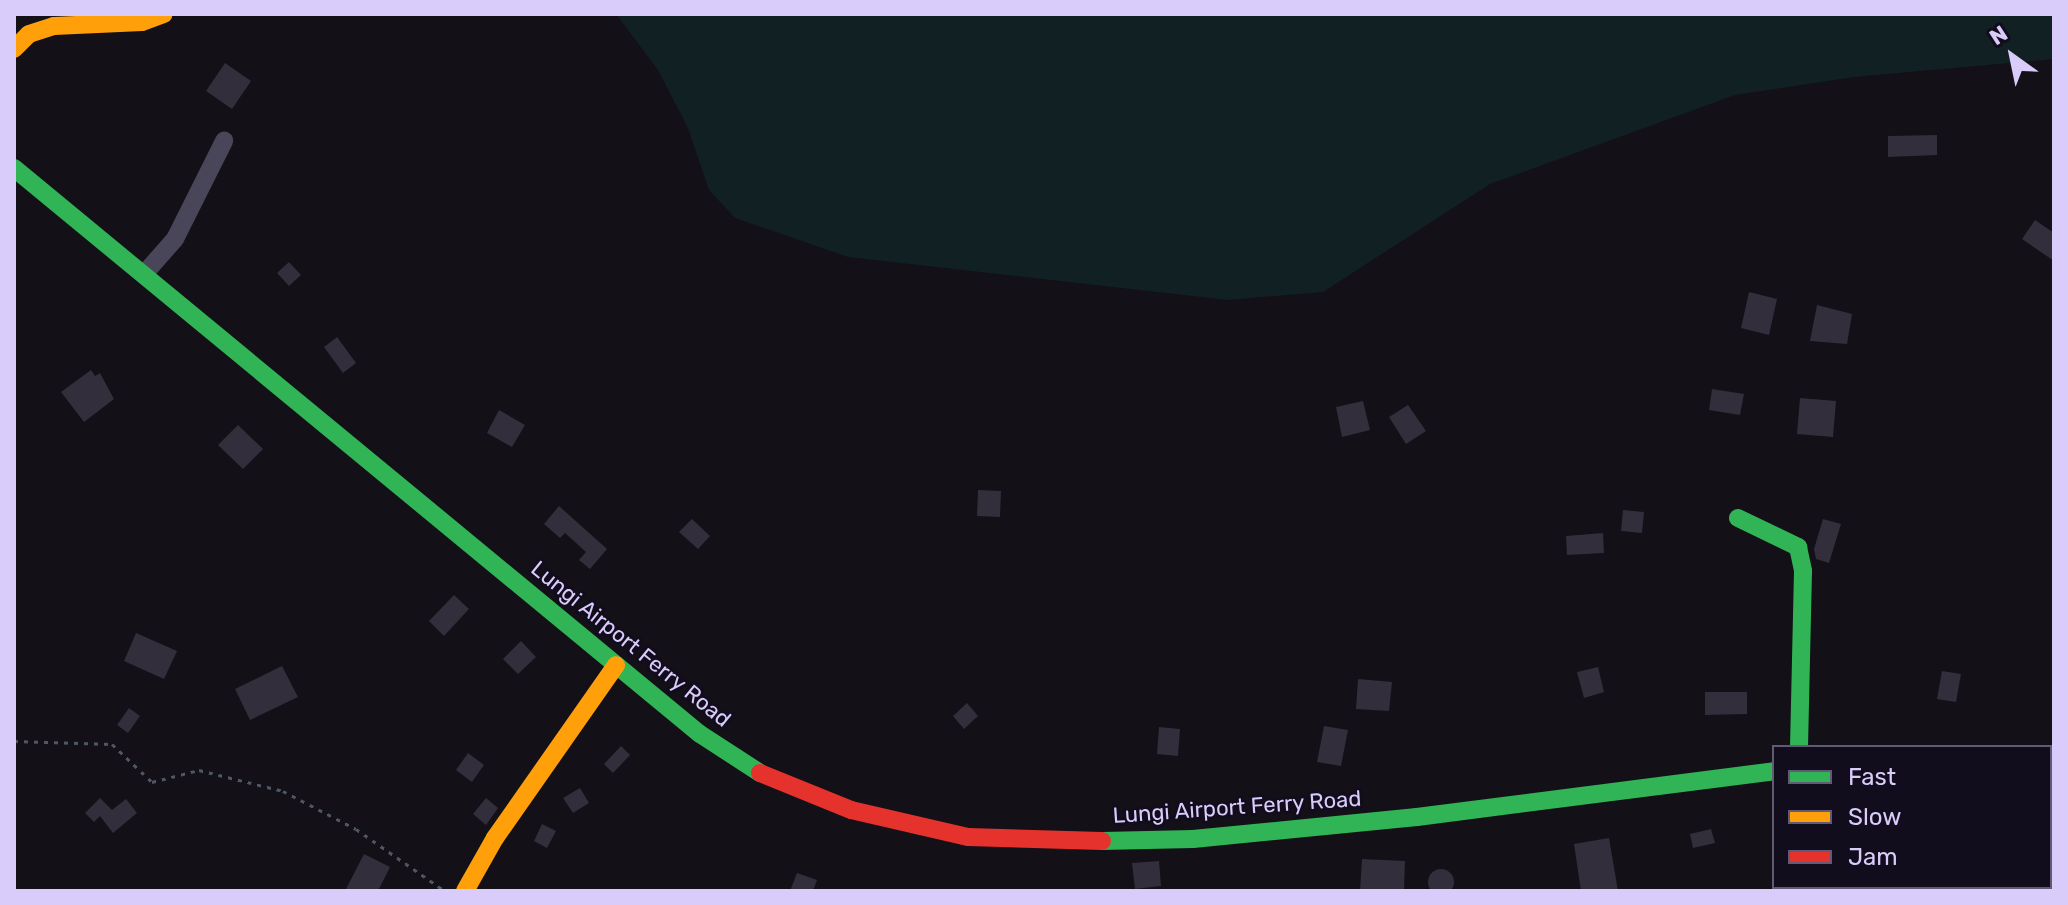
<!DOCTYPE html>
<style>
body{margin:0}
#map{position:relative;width:2068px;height:905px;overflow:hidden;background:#131018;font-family:Rubik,sans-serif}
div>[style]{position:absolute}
.green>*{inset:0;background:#112023}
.building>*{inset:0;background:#322e3b}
.round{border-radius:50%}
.path>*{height:3px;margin-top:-1.5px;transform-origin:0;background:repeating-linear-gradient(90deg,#4e5764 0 4px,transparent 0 10px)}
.street>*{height:18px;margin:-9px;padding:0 9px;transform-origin:9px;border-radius:9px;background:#494659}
.fast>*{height:18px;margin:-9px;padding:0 9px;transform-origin:9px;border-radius:9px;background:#30b455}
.slow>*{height:18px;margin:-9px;padding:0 9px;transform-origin:9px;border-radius:9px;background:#ff9f0a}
.jam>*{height:18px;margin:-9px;padding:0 9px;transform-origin:9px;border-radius:9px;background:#e5322d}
span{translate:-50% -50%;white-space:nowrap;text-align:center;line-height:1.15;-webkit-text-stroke:6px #120d1c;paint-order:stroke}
.street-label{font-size:22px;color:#d9ccfb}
.frame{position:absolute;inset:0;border:16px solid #d9ccfb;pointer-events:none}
.legend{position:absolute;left:1772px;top:745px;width:280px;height:144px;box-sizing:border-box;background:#120d1c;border:2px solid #625975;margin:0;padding:10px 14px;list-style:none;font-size:24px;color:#d9ccfb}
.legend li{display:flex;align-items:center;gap:16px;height:40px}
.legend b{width:40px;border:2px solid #625975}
.north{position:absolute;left:1972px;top:16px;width:80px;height:80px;-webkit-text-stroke:6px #120d1c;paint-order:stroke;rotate:327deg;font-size:22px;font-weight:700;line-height:32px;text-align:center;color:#d9ccfb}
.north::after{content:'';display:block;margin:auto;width:28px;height:36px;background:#d9ccfb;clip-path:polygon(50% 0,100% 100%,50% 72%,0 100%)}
</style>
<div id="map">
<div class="green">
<i style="clip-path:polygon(616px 14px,2054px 14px,2054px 59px,1854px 77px,1735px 95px,1490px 184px,1323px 292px,1228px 300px,848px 257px,735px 218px,709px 190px,688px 128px,658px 70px)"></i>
</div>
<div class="building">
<i style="clip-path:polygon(225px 63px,251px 81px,232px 109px,206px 91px)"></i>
<i style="clip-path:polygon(1937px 135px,1937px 155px,1888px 157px,1888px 136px)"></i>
<i style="clip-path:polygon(2035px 220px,2054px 233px,2054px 261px,2022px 239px)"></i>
<i style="clip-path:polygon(289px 262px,301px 275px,289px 286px,277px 273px)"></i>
<i style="clip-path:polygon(1749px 292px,1777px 299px,1769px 335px,1741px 328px)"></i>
<i style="clip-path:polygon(1817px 305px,1852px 314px,1847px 344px,1810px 341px)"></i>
<i style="clip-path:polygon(337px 337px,356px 363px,343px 373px,324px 347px)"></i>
<i style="clip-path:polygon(91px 370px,95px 376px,100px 373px,114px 399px,84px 422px,61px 392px)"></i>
<i style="clip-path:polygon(1712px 389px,1744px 394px,1740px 415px,1709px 410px)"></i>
<i style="clip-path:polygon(1800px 398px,1836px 401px,1833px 437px,1797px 434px)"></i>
<i style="clip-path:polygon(1363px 401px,1370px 430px,1342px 437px,1336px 407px)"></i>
<i style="clip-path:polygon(1408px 405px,1426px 431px,1406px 444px,1389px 417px)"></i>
<i style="clip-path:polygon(499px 410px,525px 425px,512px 447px,487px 433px)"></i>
<i style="clip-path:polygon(238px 425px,263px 449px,243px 469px,218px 445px)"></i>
<i style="clip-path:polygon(978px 490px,1001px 491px,1000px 517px,977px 516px)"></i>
<i style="clip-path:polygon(559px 506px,607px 549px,590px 569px,579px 560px,586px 552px,565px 533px,560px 538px,544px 524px)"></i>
<i style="clip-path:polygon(1623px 510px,1644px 512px,1642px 533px,1621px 531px)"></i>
<i style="clip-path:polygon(692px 519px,710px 536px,698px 549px,679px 532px)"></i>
<i style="clip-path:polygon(1823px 519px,1841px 524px,1829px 563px,1816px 559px,1814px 549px)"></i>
<i style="clip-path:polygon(1603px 533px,1604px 553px,1567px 555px,1566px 536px)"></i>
<i style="clip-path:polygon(454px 595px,469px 609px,444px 636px,429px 621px)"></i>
<i style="clip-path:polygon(136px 633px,177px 651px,164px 679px,124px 661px)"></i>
<i style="clip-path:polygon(521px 641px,536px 657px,518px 674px,503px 659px)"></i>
<i style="clip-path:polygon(282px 666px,298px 697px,250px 720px,235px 689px)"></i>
<i style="clip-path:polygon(1598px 667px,1604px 692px,1584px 698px,1577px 672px)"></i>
<i style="clip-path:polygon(1942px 671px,1961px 674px,1956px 702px,1937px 699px)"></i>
<i style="clip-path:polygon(1358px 679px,1392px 682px,1389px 711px,1356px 709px)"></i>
<i style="clip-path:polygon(1705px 692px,1747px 692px,1747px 714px,1705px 715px)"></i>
<i style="clip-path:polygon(967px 703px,978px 716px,964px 729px,953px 716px)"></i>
<i style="clip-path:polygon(129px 708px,140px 716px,128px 733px,117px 725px)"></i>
<i style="clip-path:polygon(1324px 726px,1348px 730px,1341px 766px,1317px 762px)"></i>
<i style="clip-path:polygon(1159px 727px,1180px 729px,1178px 756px,1157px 754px)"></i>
<i style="clip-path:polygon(621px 746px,630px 755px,613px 773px,604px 764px)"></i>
<i style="clip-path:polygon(468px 753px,484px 765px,472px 782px,456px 770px)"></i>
<i style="clip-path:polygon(580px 788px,589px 803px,573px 813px,563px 798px)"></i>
<i style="clip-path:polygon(100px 798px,112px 810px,126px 799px,137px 813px,113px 833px,100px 816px,94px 822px,85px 813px)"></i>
<i style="clip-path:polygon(486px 798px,498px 808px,486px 825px,473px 814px)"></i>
<i style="clip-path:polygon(542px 824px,556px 831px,547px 848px,534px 841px)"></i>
<i style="clip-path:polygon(1711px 829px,1715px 843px,1693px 848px,1690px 834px)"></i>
<i style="clip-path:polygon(1609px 838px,1618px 891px,1581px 891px,1574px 844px)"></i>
<i style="clip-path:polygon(364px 854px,390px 867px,378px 891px,345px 891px)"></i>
<i style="clip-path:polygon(1362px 859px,1405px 861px,1404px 891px,1360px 891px)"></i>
<i style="clip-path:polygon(1159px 861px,1161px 886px,1135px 889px,1132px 863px)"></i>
<i class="round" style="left:1428px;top:869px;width:26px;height:26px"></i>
<i style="clip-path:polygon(797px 873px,817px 880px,813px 891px,790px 891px)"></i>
</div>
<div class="path">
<i style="left:14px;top:741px;width:98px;rotate:1.8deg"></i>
<i style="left:112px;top:744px;width:55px;rotate:43.5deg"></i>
<i style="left:152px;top:782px;width:49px;rotate:-14.3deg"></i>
<i style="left:199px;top:770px;width:87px;rotate:14deg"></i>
<i style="left:283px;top:791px;width:82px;rotate:27.5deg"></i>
<i style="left:356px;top:829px;width:108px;rotate:34.9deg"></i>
</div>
<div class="street">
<i style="left:145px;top:273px;width:45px;rotate:-48.6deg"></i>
<i style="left:175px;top:239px;width:110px;rotate:-63.4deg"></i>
</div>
<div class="fast">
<i style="left:14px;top:168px;width:889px;rotate:39.53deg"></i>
<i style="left:700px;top:734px;width:72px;rotate:33deg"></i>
<i style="left:1738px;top:518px;width:67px;rotate:25.8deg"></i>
<i style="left:1798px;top:547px;width:25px;rotate:78deg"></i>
<i style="left:1803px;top:571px;width:176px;rotate:91.3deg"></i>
<i style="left:1102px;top:841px;width:91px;rotate:-1.3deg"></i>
<i style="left:1193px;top:839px;width:225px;rotate:-5.6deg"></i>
<i style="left:1417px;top:817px;width:360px;rotate:-7.3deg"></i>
</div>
<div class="slow">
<i style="left:14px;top:49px;width:21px;rotate:-45deg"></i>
<i style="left:29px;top:34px;width:26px;rotate:-18deg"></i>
<i style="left:54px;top:26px;width:88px;rotate:-2.6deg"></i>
<i style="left:142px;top:22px;width:23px;rotate:-20deg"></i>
<i style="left:2050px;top:771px;width:4px;rotate:14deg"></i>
<i style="left:465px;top:891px;width:61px;rotate:-60.5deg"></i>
<i style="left:495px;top:838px;width:211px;rotate:-55deg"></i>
</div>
<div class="jam">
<i style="left:760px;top:773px;width:98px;rotate:22.1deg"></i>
<i style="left:851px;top:810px;width:120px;rotate:13deg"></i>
<i style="left:968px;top:837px;width:134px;rotate:1.7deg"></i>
</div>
<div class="street-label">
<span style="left:631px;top:644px;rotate:39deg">Lungi Airport Ferry Road</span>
<span style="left:1237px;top:807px;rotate:-4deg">Lungi Airport Ferry Road</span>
</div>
<div class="frame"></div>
<ul class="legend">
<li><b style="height:10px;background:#30b455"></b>Fast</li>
<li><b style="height:10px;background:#ff9f0a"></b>Slow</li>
<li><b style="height:10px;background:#e5322d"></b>Jam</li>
</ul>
<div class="north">N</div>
</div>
